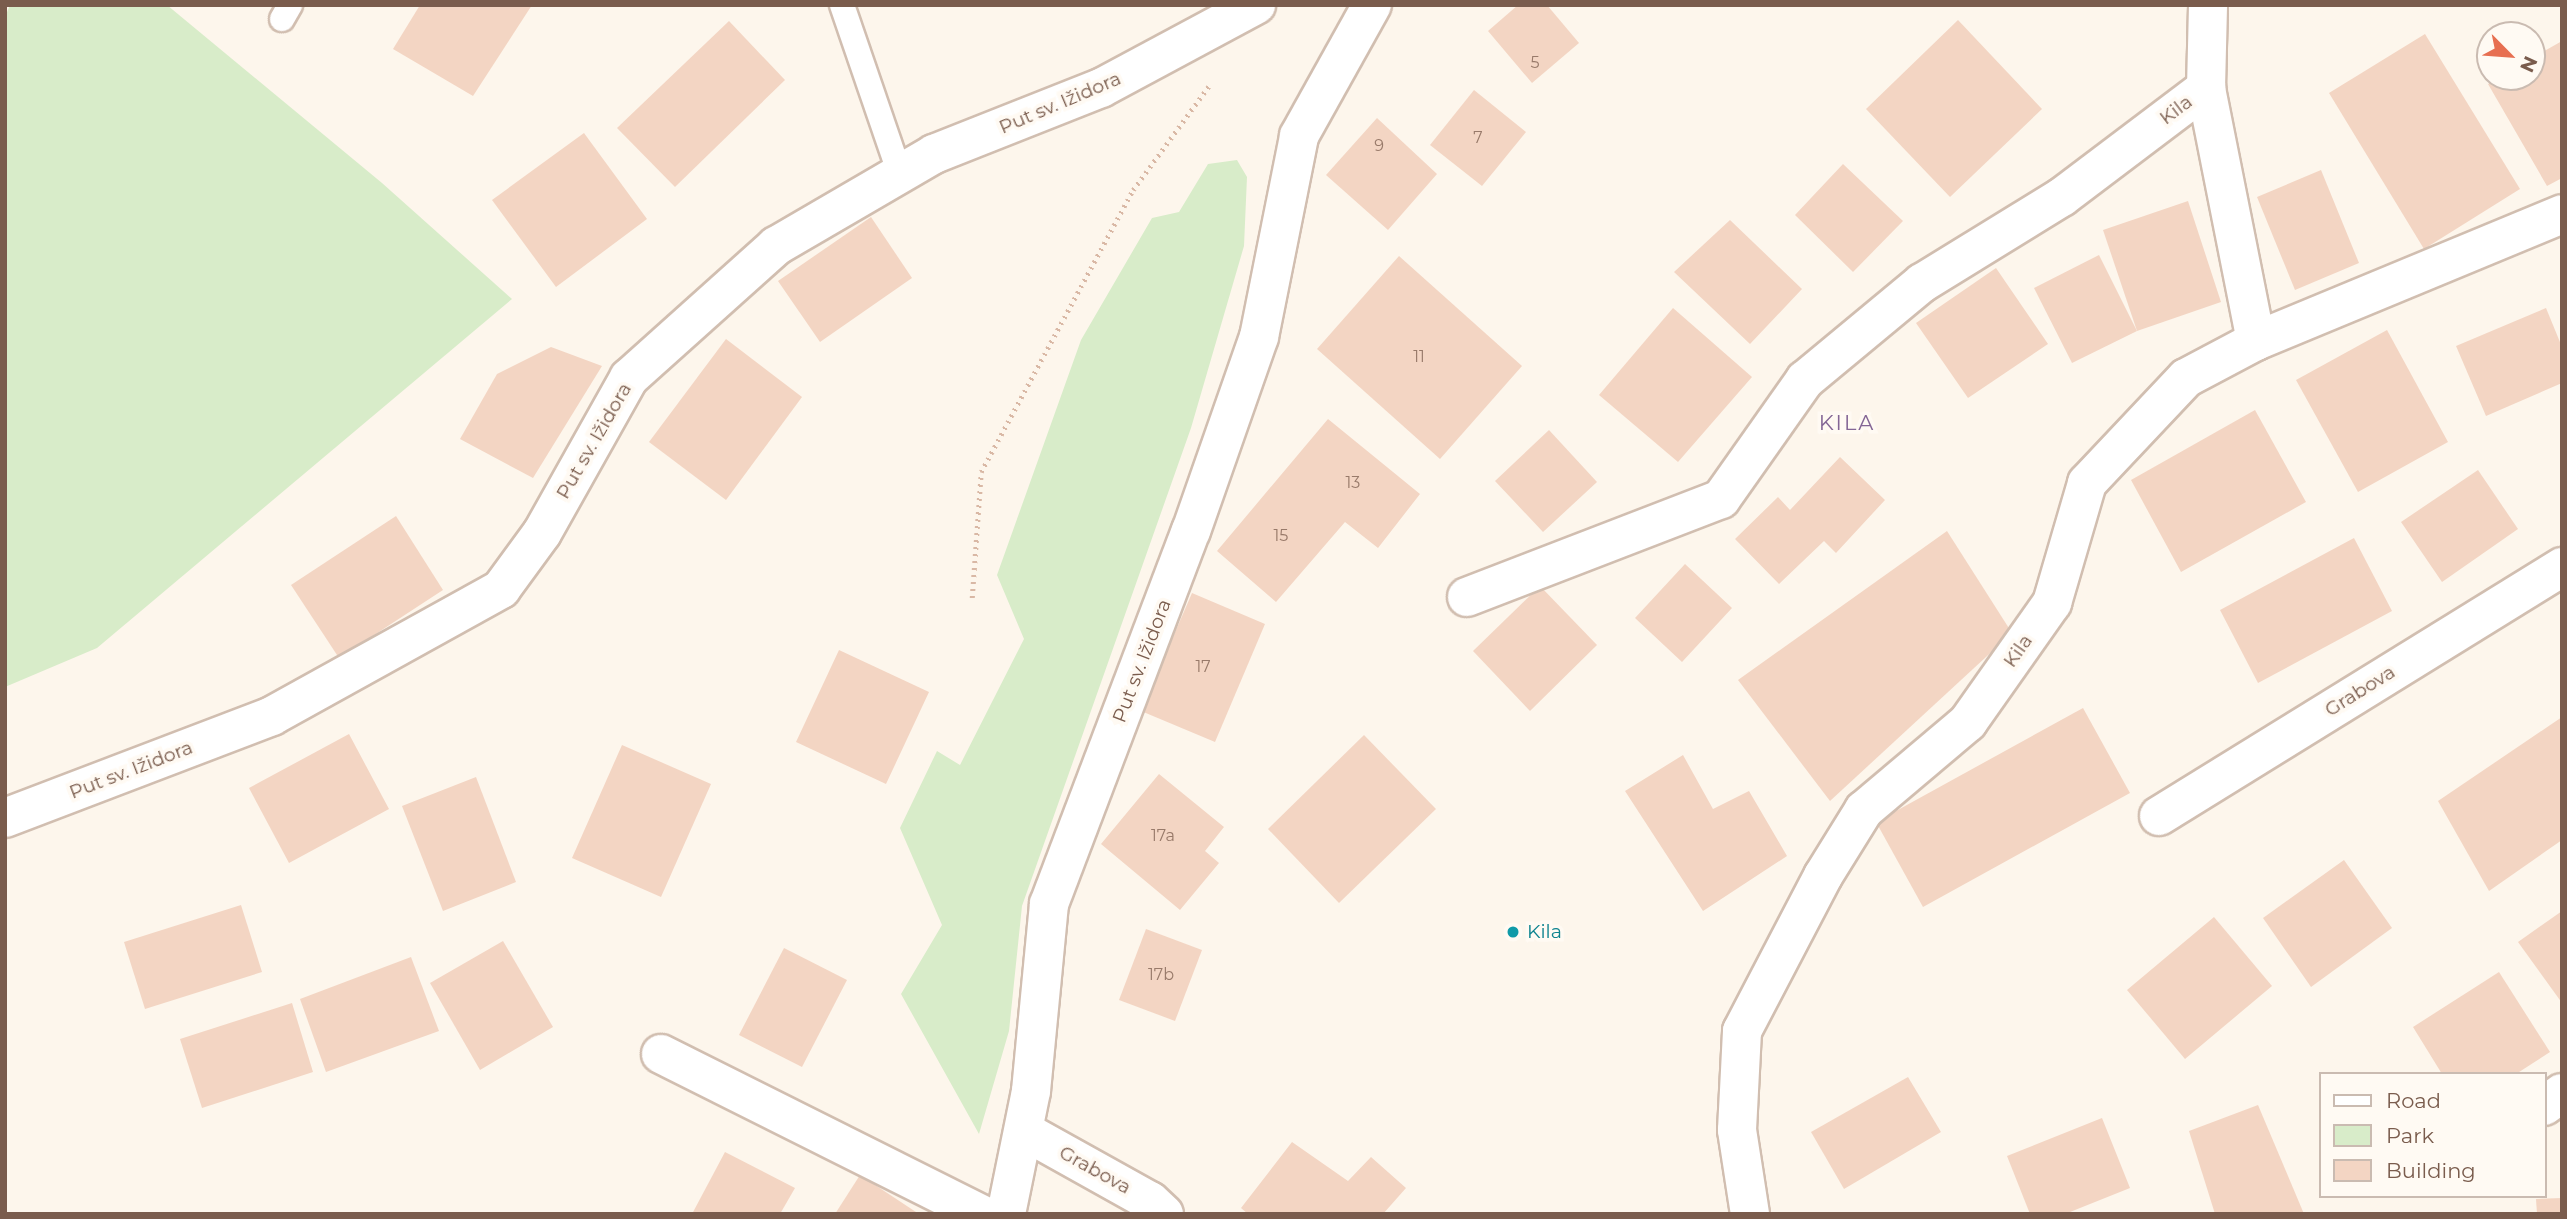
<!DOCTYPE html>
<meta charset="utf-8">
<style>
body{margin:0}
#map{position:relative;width:2567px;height:1219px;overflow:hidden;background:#fdf6ec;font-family:Montserrat,sans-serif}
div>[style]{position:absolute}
.green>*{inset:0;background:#d8ecc9}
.building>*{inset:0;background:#f3d5c3}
.path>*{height:4.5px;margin-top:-2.25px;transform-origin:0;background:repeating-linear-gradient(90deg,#d9b8a5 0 2px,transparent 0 7px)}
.roads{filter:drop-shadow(2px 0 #d1beb0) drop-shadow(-2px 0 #d1beb0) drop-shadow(0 2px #d1beb0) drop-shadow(0 -2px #d1beb0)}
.service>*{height:24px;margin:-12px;padding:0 12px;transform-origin:12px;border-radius:12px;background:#fff}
.minor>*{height:38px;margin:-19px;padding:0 19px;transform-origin:19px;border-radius:19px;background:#fff}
.tertiary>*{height:38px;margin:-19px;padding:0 19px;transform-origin:19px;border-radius:19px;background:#fff}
.dots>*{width:19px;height:19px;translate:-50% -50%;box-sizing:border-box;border:4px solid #fffaf3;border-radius:50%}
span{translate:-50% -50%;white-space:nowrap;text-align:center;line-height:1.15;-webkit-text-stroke:7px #fffaf3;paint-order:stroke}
.number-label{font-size:16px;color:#987a6a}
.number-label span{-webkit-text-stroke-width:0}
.street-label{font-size:19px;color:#7a5c4d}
.culture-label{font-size:19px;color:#0d838f}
.left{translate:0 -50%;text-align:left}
.neighbourhood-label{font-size:21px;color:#846695;letter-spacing:2px}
.frame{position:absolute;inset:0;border:7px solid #7a5c4d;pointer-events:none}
.legend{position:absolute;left:2319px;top:1072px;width:228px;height:126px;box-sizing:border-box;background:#fffaf3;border:2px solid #cabbb1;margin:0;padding:9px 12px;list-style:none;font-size:21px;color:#7a5c4d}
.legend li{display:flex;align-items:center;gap:14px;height:35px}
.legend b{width:35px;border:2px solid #cabbb1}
.north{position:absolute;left:2476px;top:21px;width:70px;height:70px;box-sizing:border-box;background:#fffaf3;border:2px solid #cabbb1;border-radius:50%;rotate:115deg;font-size:19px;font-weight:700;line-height:28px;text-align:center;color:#7a5c4d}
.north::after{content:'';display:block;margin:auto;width:24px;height:32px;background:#e76f51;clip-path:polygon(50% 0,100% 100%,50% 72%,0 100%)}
</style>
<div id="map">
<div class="green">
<i style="clip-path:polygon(10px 5px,167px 5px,382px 183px,512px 299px,97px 648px,5px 687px,5px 17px)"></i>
<i style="clip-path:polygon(1237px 160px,1247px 177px,1244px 246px,1191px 428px,1022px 906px,1009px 1031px,979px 1134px,901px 994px,942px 925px,900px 828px,937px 751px,960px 765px,1024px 639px,997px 575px,1081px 340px,1152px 218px,1179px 212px,1208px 164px)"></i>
</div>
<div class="building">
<i style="clip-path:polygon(420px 5px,532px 5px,473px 96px,393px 49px)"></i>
<i style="clip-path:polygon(1518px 5px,1547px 5px,1579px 43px,1532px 83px,1488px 31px)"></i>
<i style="clip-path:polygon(1958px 20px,2042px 109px,1950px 197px,1866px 109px)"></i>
<i style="clip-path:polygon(729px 21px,785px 80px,675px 187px,617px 128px)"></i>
<i style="clip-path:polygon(2425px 34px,2520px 189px,2424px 249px,2329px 93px)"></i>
<i style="clip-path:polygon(2562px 41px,2562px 178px,2547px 186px,2488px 84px,2500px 77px,2532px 77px,2532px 58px)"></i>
<i style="clip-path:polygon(1474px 90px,1526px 132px,1482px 186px,1430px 145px)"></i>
<i style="clip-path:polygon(1377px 118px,1437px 174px,1388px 230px,1326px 175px)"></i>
<i style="clip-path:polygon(584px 133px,647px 219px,556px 287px,492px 200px)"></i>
<i style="clip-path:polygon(1843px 164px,1903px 221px,1853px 272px,1795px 215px)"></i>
<i style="clip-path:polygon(2321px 170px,2359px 263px,2295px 290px,2257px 197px)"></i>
<i style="clip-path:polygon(2188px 201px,2221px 302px,2137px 331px,2103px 230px)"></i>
<i style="clip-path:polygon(871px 217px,912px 278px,820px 342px,778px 281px)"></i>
<i style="clip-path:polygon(1730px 220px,1802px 289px,1750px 344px,1674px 272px)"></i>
<i style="clip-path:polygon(2099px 255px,2137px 331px,2072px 363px,2034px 288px)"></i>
<i style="clip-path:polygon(1399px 256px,1522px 366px,1440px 459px,1317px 349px)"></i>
<i style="clip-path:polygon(1996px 268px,2048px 344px,1968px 398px,1916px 323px)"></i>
<i style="clip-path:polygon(1673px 308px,1752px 377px,1678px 462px,1599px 395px)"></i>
<i style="clip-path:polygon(2546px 308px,2562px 347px,2562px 383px,2486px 416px,2456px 346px)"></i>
<i style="clip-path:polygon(2387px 330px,2448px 442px,2358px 492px,2296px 380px)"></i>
<i style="clip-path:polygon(726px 339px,802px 397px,726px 500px,649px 442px)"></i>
<i style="clip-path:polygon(551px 347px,602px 366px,533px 478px,460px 439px,497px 374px)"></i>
<i style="clip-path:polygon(2255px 410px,2306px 502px,2181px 572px,2131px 480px)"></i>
<i style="clip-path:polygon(1328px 419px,1420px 494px,1378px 548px,1345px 522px,1276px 602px,1217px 551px)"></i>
<i style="clip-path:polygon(1549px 430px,1597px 482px,1543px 532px,1495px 481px)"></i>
<i style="clip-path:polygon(1840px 457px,1885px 500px,1836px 553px,1824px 541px,1779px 584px,1735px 539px,1778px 497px,1790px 510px)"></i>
<i style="clip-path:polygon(2478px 470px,2518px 529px,2442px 582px,2401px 522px)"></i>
<i style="clip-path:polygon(396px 516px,443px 590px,339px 658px,291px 585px)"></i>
<i style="clip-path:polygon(1947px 531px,2012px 633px,1830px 801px,1738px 680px)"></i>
<i style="clip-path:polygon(2354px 538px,2392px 611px,2258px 683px,2220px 610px)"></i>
<i style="clip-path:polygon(1685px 564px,1732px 608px,1682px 662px,1635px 618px)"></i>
<i style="clip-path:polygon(1540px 586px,1597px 645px,1530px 711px,1473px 651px)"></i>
<i style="clip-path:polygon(1192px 593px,1265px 624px,1215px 742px,1141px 711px)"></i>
<i style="clip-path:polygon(839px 650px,929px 692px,886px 784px,796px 742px)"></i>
<i style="clip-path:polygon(2083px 708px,2130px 793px,1923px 907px,1876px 822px)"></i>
<i style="clip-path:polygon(2562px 717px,2562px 840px,2489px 891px,2438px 801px)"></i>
<i style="clip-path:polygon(349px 734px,389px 809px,289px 863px,249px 788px)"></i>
<i style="clip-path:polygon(1364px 735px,1436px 809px,1339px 903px,1268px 829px)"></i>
<i style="clip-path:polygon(622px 745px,711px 784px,661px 897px,572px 858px)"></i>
<i style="clip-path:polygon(1683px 755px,1713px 809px,1749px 791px,1787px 856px,1703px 911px,1625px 791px)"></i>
<i style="clip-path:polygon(1159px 774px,1224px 827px,1205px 851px,1219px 863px,1180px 910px,1101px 844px)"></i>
<i style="clip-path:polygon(476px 777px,516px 882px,443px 911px,402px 806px)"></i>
<i style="clip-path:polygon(2344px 860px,2392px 928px,2311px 987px,2263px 918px)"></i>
<i style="clip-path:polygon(241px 905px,262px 972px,145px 1009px,124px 942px)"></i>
<i style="clip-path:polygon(2562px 911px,2562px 1003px,2518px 942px)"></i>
<i style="clip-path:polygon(2214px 917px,2272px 986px,2185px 1059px,2127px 990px)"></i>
<i style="clip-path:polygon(1146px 929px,1202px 950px,1175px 1021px,1119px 1000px)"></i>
<i style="clip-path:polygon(503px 941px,553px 1027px,480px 1070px,430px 983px)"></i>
<i style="clip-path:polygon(784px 948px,847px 980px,802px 1067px,739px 1035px)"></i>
<i style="clip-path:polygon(411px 957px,439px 1031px,326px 1072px,300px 999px)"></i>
<i style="clip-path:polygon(2499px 972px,2550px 1052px,2516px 1074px,2442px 1074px,2413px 1027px)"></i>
<i style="clip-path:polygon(292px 1003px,313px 1072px,202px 1108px,180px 1039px)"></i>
<i style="clip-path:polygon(1908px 1077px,1941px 1132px,1844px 1189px,1811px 1132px)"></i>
<i style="clip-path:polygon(2258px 1105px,2304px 1214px,2215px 1214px,2189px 1131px)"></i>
<i style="clip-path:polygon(2102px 1118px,2130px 1188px,2065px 1214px,2030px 1214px,2007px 1156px)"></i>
<i style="clip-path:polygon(1292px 1142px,1348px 1181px,1371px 1157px,1406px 1188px,1383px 1214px,1248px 1214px,1241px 1208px)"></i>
<i style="clip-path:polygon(725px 1152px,795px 1188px,780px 1214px,692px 1214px)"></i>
<i style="clip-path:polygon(860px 1175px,919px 1214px,835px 1214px)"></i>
<i style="clip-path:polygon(2562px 1198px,2562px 1214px,2537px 1214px,2536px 1199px)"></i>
</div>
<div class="path">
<i style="left:972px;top:598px;width:126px;rotate:-85.9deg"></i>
<i style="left:981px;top:472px;width:320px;rotate:-61.7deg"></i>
<i style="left:1133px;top:190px;width:132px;rotate:-53.9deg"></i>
</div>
<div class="roads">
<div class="service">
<i style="left:842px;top:5px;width:179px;rotate:71.1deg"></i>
<i style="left:282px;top:19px;width:16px;rotate:-60deg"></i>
</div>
<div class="minor">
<i style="left:2256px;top:341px;width:331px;rotate:-22.5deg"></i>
<i style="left:1467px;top:597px;width:272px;rotate:-21.1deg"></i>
<i style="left:1721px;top:499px;width:146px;rotate:-54.8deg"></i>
<i style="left:1805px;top:380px;width:152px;rotate:-39.7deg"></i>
<i style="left:1922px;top:283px;width:164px;rotate:-31.6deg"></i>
<i style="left:2062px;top:197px;width:181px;rotate:-37.1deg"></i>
<i style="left:2159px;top:816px;width:474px;rotate:-31.7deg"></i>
<i style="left:5px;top:818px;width:286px;rotate:-20.9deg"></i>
<i style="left:272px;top:716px;width:262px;rotate:-29deg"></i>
<i style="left:501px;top:589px;width:69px;rotate:-53.8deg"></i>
<i style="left:542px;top:533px;width:178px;rotate:-60.7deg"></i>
<i style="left:629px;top:378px;width:198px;rotate:-41.9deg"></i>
<i style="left:776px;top:246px;width:183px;rotate:-30.2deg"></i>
<i style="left:934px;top:154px;width:180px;rotate:-21.6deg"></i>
<i style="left:1101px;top:88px;width:176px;rotate:-28.2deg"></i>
<i style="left:661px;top:1054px;width:358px;rotate:26.6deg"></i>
<i style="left:2544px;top:1106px;width:22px;rotate:-36deg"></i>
<i style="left:1024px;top:1131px;width:144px;rotate:29.1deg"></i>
<i style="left:1150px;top:1201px;width:19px;rotate:43deg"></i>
<i style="left:1750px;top:1214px;width:85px;rotate:-98.8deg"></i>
<i style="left:1737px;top:1130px;width:99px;rotate:-87.1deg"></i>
<i style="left:1742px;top:1031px;width:175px;rotate:-62.4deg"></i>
<i style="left:1823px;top:876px;width:78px;rotate:-58.2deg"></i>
<i style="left:1864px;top:810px;width:136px;rotate:-40.2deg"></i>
<i style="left:1968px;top:722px;width:146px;rotate:-54.8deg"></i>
<i style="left:2052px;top:603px;width:125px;rotate:-73.7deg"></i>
<i style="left:2087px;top:483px;width:144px;rotate:-46.7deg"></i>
<i style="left:2186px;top:378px;width:79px;rotate:-27.9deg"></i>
<i style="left:2256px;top:341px;width:258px;rotate:-101.2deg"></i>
<i style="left:2206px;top:88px;width:83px;rotate:-88.6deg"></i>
</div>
<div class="tertiary">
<i style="left:1006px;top:1214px;width:126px;rotate:-78.5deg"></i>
<i style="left:1031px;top:1091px;width:188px;rotate:-84.5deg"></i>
<i style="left:1049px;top:904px;width:399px;rotate:-69.2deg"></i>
<i style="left:1191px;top:531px;width:206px;rotate:-70.7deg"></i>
<i style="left:1259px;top:337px;width:205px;rotate:-78.7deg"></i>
<i style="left:1299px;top:136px;width:150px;rotate:-60.9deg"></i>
</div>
</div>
<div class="dots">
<i style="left:1513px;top:932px;background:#0f9aa8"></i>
</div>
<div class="number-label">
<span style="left:1535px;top:63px">5</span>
<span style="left:1478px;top:138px">7</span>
<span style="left:1379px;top:146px">9</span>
<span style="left:1419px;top:357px">11</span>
<span style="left:1353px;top:483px">13</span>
<span style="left:1281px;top:536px">15</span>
<span style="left:1203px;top:667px">17</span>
<span style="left:1163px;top:836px">17a</span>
<span style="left:1161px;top:975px">17b</span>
</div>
<div class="street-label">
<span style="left:1060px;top:103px;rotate:-23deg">Put sv. Ižidora</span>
<span style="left:2176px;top:110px;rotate:-37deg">Kila</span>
<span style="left:594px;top:441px;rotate:-60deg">Put sv. Ižidora</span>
<span style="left:2018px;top:651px;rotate:-55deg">Kila</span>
<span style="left:1142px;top:661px;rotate:-69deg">Put sv. Ižidora</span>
<span style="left:2360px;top:691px;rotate:-32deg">Grabova</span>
<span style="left:131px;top:770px;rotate:-21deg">Put sv. Ižidora</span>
<span style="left:1095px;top:1170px;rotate:29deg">Grabova</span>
</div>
<div class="culture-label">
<span class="left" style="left:1527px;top:932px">Kila</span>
</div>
<div class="neighbourhood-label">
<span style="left:1847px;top:423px">KILA</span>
</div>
<div class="frame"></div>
<ul class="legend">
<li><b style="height:9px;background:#fff"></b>Road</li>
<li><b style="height:19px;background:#d8ecc9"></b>Park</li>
<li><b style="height:19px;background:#f3d5c3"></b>Building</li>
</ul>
<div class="north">N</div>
</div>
